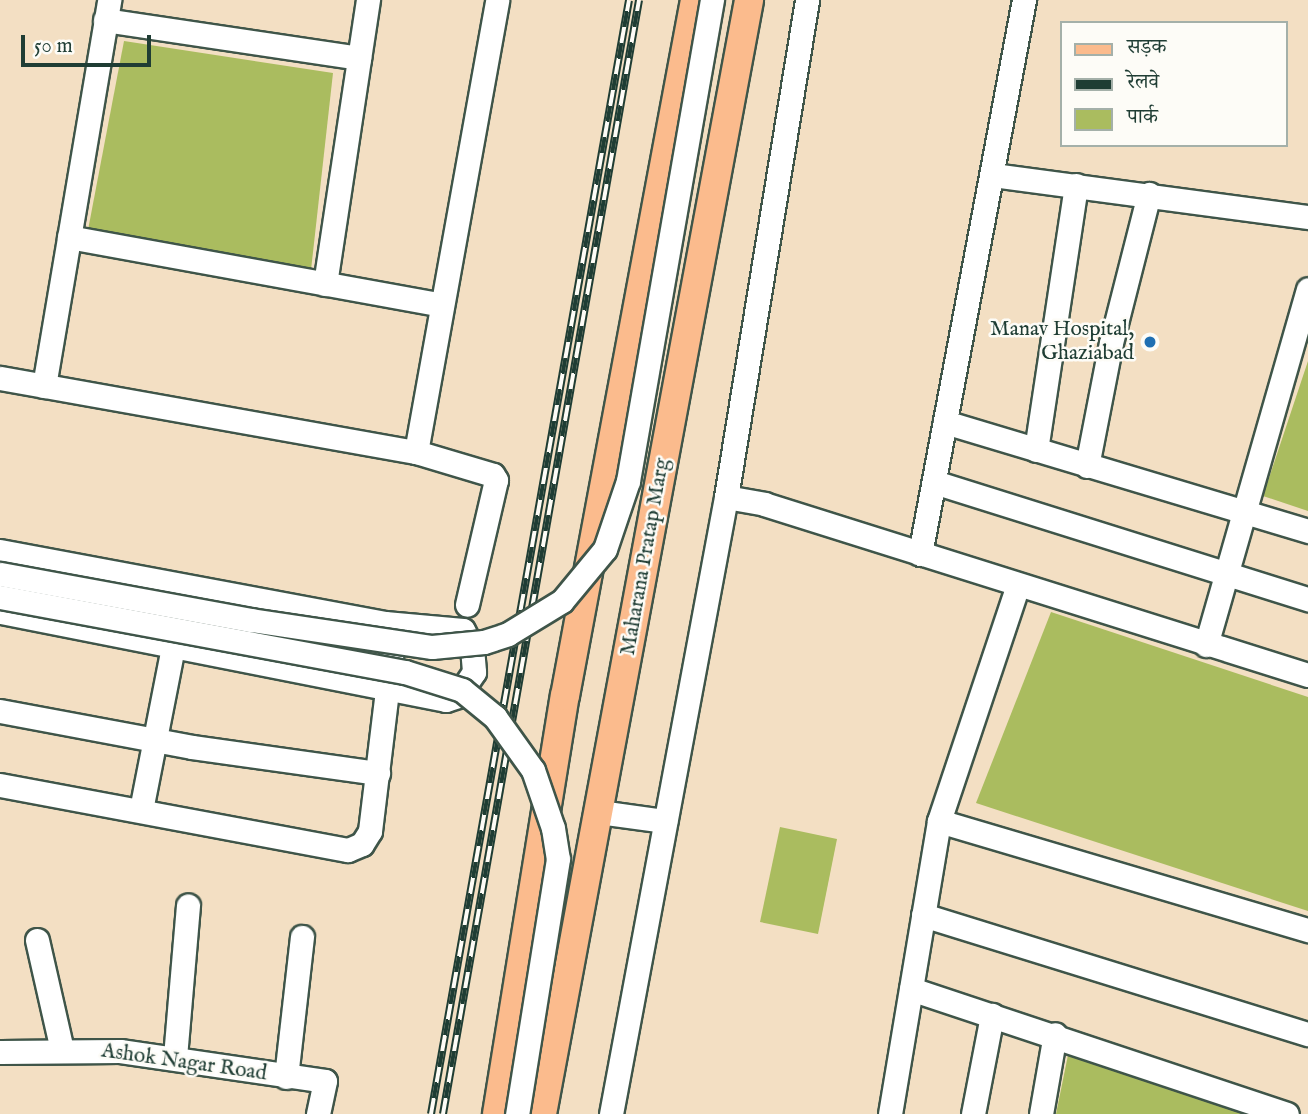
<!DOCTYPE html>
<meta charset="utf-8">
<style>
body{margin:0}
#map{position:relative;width:1308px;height:1114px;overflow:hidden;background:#f3dfc3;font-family:"IM FELL English","Noto Serif Devanagari",serif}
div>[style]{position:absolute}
.green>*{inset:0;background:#aabc5f}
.roads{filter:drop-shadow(2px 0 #3f5549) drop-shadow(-2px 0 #3f5549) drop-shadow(0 2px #3f5549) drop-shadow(0 -2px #3f5549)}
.minor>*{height:23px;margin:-11.5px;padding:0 11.5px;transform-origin:11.5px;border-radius:11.5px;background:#fff}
.major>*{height:28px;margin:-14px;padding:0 14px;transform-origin:14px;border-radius:14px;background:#fbbb8d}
.rail>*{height:8px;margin-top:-4px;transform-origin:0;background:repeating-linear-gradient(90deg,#fdfcf7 0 16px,#1f3d34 0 32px);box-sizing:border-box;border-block:2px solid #1f3d34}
.bridges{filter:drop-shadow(2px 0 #3f5549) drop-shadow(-2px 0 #3f5549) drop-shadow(0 2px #3f5549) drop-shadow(0 -2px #3f5549)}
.minor-bridge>*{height:23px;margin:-11.5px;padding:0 11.5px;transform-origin:11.5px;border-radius:11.5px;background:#fff}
.dots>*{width:19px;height:19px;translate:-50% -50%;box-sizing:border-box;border:4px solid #fdfcf7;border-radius:50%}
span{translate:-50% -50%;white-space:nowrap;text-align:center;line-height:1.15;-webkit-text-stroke:5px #fdfcf7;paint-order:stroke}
.poi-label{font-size:21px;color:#1f3d34}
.right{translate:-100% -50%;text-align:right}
.street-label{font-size:21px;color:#1f3d34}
.legend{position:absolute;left:1060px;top:21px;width:228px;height:126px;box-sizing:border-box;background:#fdfcf7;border:2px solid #a4b0a9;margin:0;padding:9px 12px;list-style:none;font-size:21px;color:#1f3d34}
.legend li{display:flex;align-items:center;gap:14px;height:35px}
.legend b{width:35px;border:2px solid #a4b0a9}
.scale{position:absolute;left:21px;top:35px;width:130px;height:32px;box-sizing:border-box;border:4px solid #1f3d34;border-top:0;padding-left:9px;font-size:21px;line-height:24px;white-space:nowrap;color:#1f3d34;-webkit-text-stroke:5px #fdfcf7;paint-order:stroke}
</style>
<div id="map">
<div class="green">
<i style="clip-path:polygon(124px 41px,333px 73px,311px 270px,88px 230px)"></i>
<i style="clip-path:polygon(1308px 361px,1308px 511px,1263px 496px)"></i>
<i style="clip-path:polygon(1051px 612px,1308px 697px,1308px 911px,976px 803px)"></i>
<i style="clip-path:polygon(780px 827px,837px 839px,818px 934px,760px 922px)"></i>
<i style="clip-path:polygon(1069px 1050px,1268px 1114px,1056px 1114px)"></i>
</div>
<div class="roads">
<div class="minor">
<i style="left:105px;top:20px;width:257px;rotate:8.5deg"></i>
<i style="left:993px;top:175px;width:318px;rotate:7.6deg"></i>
<i style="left:69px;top:237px;width:379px;rotate:10.3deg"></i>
<i style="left:325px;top:284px;width:287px;rotate:-81.4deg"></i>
<i style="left:0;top:378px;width:423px;rotate:10.1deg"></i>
<i style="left:416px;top:452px;width:80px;rotate:16.6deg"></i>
<i style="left:493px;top:475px;width:6px;rotate:59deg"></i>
<i style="left:496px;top:480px;width:128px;rotate:103.1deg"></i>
<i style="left:44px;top:386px;width:391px;rotate:-80.4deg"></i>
<i style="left:945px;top:422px;width:379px;rotate:16.7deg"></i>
<i style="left:1036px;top:450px;width:268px;rotate:-81.4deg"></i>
<i style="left:416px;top:452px;width:459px;rotate:-79.8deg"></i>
<i style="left:1087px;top:466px;width:125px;rotate:-79deg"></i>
<i style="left:1111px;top:343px;width:154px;rotate:-75.7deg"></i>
<i style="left:934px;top:482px;width:392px;rotate:17.4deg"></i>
<i style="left:726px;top:497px;width:39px;rotate:10deg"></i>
<i style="left:764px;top:504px;width:570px;rotate:17.45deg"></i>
<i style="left:0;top:551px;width:392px;rotate:10.6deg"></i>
<i style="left:385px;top:623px;width:78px;rotate:5.1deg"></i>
<i style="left:463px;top:630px;width:20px;rotate:63deg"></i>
<i style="left:472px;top:648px;width:24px;rotate:85deg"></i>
<i style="left:474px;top:672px;width:29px;rotate:124deg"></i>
<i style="left:458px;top:696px;width:13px;rotate:162deg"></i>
<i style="left:446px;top:700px;width:455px;rotate:-168.8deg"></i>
<i style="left:920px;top:554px;width:564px;rotate:-79.37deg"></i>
<i style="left:1206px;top:645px;width:370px;rotate:-74deg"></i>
<i style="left:0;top:711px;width:195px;rotate:10.6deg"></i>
<i style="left:192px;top:747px;width:188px;rotate:8deg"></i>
<i style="left:0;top:785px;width:354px;rotate:10.6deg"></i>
<i style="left:348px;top:850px;width:15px;rotate:-23deg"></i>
<i style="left:362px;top:844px;width:15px;rotate:-58deg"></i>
<i style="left:370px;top:831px;width:208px;rotate:-83.1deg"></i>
<i style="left:141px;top:810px;width:166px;rotate:-78.9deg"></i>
<i style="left:599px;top:812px;width:67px;rotate:7.8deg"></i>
<i style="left:939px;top:821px;width:385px;rotate:16.5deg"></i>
<i style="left:923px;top:915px;width:403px;rotate:17.2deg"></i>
<i style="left:37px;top:940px;width:113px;rotate:77.2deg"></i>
<i style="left:911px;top:989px;width:396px;rotate:18.4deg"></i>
<i style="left:0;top:1052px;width:120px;rotate:-0.5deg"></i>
<i style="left:120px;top:1051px;width:207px;rotate:8.3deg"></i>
<i style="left:325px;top:1081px;width:34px;rotate:102deg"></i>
<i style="left:175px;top:1057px;width:152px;rotate:-85.1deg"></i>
<i style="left:286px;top:1077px;width:141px;rotate:-83.5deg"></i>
<i style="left:611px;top:1114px;width:628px;rotate:-79.44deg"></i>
<i style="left:726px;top:497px;width:504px;rotate:-80.74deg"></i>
<i style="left:890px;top:1114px;width:297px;rotate:-80.5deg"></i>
<i style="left:939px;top:821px;width:249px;rotate:-71.5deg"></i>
<i style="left:973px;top:1114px;width:101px;rotate:-79.1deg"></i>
<i style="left:1041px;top:1114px;width:81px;rotate:-80.1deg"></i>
</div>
<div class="major">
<i style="left:497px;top:1114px;width:423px;rotate:-80.8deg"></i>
<i style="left:565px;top:696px;width:708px;rotate:-79.42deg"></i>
<i style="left:542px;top:1114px;width:1133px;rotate:-79.47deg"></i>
</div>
</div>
<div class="rail">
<i style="left:431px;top:1114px;width:1131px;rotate:-79.92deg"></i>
<i style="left:443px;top:1114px;width:1131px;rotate:-80.02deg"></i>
</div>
<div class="bridges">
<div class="minor-bridge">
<i style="left:0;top:574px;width:255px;rotate:10.4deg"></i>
<i style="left:251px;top:620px;width:183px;rotate:8.5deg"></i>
<i style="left:432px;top:647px;width:52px;rotate:-5.5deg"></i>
<i style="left:484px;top:642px;width:25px;rotate:-18deg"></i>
<i style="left:508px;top:634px;width:63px;rotate:-31.4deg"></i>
<i style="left:562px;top:601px;width:67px;rotate:-50.4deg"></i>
<i style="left:605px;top:549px;width:72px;rotate:-71.3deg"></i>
<i style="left:628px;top:481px;width:488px;rotate:-80.1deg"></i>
<i style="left:0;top:597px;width:412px;rotate:10.5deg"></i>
<i style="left:405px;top:672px;width:60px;rotate:17.5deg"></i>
<i style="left:462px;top:690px;width:43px;rotate:39.3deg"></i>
<i style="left:495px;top:717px;width:65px;rotate:54.4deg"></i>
<i style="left:533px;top:770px;width:61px;rotate:71deg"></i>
<i style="left:553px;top:828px;width:31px;rotate:81deg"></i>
<i style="left:558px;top:859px;width:258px;rotate:99.1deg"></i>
</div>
</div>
<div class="dots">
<i style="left:1150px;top:342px;background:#1f6fb2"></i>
</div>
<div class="poi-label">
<span class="right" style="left:1134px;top:342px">Manav Hospital,<br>Ghaziabad</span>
</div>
<div class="street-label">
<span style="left:646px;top:557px;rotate:-80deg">Maharana Pratap Marg</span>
<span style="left:184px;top:1063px;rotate:8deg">Ashok Nagar Road</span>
</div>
<ul class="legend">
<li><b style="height:9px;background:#fbbb8d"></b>सड़क</li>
<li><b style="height:9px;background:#1f3d34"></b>रेलवे</li>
<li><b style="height:19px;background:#aabc5f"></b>पार्क</li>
</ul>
<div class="scale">50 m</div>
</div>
